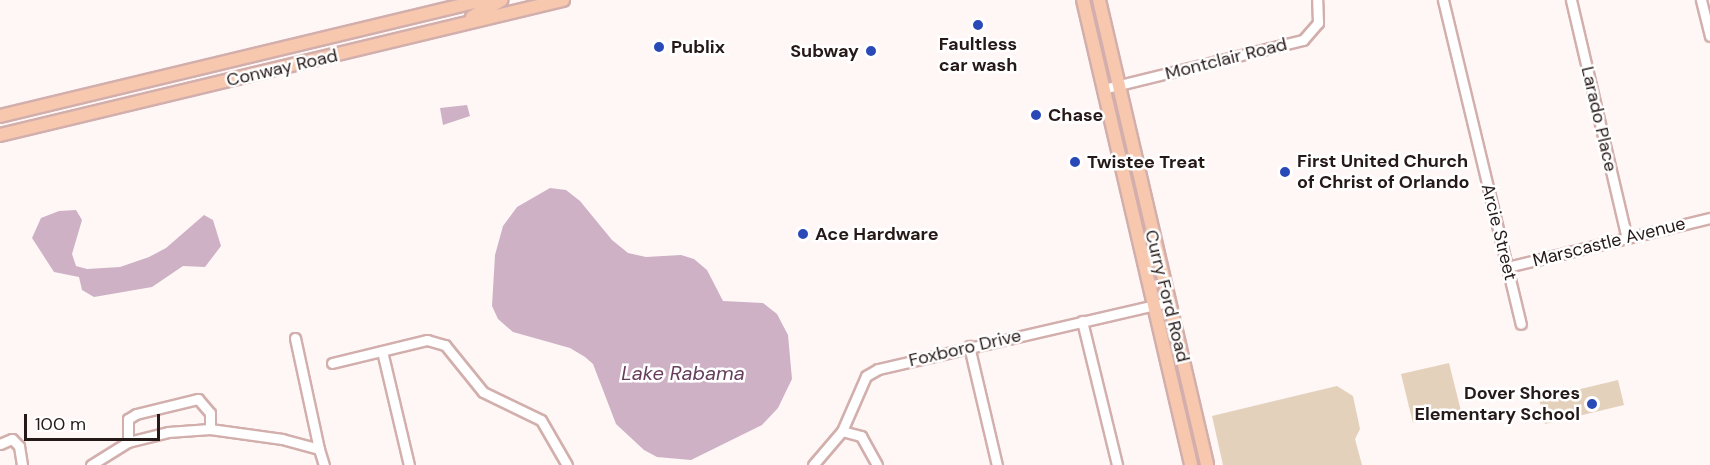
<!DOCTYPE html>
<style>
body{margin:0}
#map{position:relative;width:1710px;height:465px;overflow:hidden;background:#fef7f6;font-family:"DM Sans",sans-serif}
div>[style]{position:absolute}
.green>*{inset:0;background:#e3d1bc}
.water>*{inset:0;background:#ceb1c5}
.roads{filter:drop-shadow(2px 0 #d2afac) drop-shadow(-2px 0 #d2afac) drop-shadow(0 2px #d2afac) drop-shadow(0 -2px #d2afac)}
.minor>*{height:9px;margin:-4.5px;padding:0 4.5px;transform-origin:4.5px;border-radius:4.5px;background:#fff}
.major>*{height:12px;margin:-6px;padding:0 6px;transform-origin:6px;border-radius:6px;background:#f7c7ae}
.dots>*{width:16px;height:16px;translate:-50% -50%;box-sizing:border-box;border:3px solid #fff;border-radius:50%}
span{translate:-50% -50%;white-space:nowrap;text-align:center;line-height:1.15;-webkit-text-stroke:5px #fff;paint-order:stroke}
.poi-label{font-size:18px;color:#261a19;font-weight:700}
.left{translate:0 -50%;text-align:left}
.right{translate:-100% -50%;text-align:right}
.street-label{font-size:18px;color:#261a19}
.water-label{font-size:20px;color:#663d5b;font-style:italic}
.scale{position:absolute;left:24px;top:414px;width:136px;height:27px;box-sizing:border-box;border:3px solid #261a19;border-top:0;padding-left:8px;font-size:18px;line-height:21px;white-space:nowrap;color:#261a19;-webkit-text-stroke:4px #fff;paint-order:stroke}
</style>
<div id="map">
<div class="green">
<i style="clip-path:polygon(1449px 363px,1461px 411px,1413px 423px,1401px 374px)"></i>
<i style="clip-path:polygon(1618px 380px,1624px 405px,1545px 424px,1539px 399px)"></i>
<i style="clip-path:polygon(1337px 386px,1353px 396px,1360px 429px,1355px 439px,1362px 465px,1223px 465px,1212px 416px)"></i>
</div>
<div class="water">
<i style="clip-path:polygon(467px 105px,470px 116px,443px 125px,440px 108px)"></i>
<i style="clip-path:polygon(550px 188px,566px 190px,580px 201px,612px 240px,628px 253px,646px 257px,681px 255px,694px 259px,707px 270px,723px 301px,763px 303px,777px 314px,788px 335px,792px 379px,778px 408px,762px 425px,691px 460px,657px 457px,644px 450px,616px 424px,593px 364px,585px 357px,570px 348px,513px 332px,498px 319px,492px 306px,495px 255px,503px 226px,517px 207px)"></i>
<i style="clip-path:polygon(76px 210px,82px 220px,72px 254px,76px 266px,87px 269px,120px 267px,149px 257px,166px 248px,204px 215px,213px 220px,221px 246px,205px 267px,183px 266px,152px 287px,94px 297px,82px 290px,79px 277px,54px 272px,32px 238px,41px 218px,59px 211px)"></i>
</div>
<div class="roads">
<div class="minor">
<i style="left:1443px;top:0;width:333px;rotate:76.5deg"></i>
<i style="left:1571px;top:0;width:244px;rotate:76.8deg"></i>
<i style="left:1701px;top:0;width:37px;rotate:76deg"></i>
<i style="left:1103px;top:89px;width:206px;rotate:-13.8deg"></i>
<i style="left:1303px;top:40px;width:23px;rotate:-49deg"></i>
<i style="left:1318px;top:23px;width:23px;rotate:-92deg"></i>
<i style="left:1507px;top:267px;width:209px;rotate:-13.6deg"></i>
<i style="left:1082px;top:321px;width:148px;rotate:76.3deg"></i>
<i style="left:295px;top:338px;width:114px;rotate:77.8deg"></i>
<i style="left:969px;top:346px;width:122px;rotate:76.8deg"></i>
<i style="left:382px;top:351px;width:117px;rotate:76.7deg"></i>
<i style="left:332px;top:363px;width:98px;rotate:-13.6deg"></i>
<i style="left:427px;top:340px;width:19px;rotate:16deg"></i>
<i style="left:445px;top:345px;width:60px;rotate:51deg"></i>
<i style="left:483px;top:392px;width:64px;rotate:25.8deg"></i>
<i style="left:541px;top:420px;width:52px;rotate:60deg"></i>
<i style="left:842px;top:431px;width:20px;rotate:15deg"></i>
<i style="left:861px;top:436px;width:33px;rotate:61deg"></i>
<i style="left:128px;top:442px;width:23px;rotate:-90deg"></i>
<i style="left:128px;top:419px;width:9px;rotate:-32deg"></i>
<i style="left:136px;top:414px;width:64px;rotate:-13.6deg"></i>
<i style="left:198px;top:399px;width:18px;rotate:49deg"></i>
<i style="left:210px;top:413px;width:16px;rotate:90deg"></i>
<i style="left:0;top:444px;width:13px;rotate:-23deg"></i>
<i style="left:12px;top:439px;width:10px;rotate:45deg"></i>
<i style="left:19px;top:446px;width:19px;rotate:81deg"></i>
<i style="left:91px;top:465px;width:44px;rotate:-31.9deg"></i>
<i style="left:128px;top:442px;width:41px;rotate:-14deg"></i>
<i style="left:168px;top:432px;width:42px;rotate:-4.1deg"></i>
<i style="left:210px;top:429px;width:73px;rotate:7.9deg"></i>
<i style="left:282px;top:439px;width:38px;rotate:15deg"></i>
<i style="left:319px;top:449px;width:17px;rotate:73deg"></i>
<i style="left:813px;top:465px;width:45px;rotate:-49.5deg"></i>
<i style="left:842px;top:431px;width:60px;rotate:-66.4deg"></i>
<i style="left:866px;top:376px;width:14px;rotate:-30deg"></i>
<i style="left:878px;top:369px;width:298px;rotate:-13deg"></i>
</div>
<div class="major">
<i style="left:1083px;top:0;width:477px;rotate:76.9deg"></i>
<i style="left:1099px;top:0;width:477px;rotate:76.9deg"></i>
<i style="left:472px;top:17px;width:34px;rotate:-30deg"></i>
<i style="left:0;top:116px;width:498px;rotate:-13.5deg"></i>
<i style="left:0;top:135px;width:579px;rotate:-13.48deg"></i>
</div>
</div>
<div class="dots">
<i style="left:978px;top:25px;background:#2949b8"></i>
<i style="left:659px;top:47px;background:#2949b8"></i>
<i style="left:871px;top:51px;background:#2949b8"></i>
<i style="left:1036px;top:115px;background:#2949b8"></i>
<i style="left:1075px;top:162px;background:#2949b8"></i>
<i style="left:1285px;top:172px;background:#2949b8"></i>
<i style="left:803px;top:234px;background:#2949b8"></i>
<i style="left:1592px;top:404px;background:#2949b8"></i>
</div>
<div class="poi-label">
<span style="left:978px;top:55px">Faultless<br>car wash</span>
<span class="left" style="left:671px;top:47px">Publix</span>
<span class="right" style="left:859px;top:51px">Subway</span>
<span class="left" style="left:1048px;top:115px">Chase</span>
<span class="left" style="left:1087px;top:162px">Twistee Treat</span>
<span class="left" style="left:1297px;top:172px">First United Church<br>of Christ of Orlando</span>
<span class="left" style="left:815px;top:234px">Ace Hardware</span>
<span class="right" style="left:1580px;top:404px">Dover Shores<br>Elementary School</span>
</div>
<div class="street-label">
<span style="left:1226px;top:59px;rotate:-14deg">Montclair Road</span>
<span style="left:282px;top:68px;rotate:-13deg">Conway Road</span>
<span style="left:1599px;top:119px;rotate:77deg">Larado Place</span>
<span style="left:1499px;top:232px;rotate:76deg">Arcie Street</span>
<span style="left:1609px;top:242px;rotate:-14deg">Marscastle Avenue</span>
<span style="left:1167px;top:296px;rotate:76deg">Curry Ford Road</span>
<span style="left:965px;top:348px;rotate:-13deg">Foxboro Drive</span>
</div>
<div class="water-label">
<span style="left:683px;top:373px">Lake Rabama</span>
</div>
<div class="scale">100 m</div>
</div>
